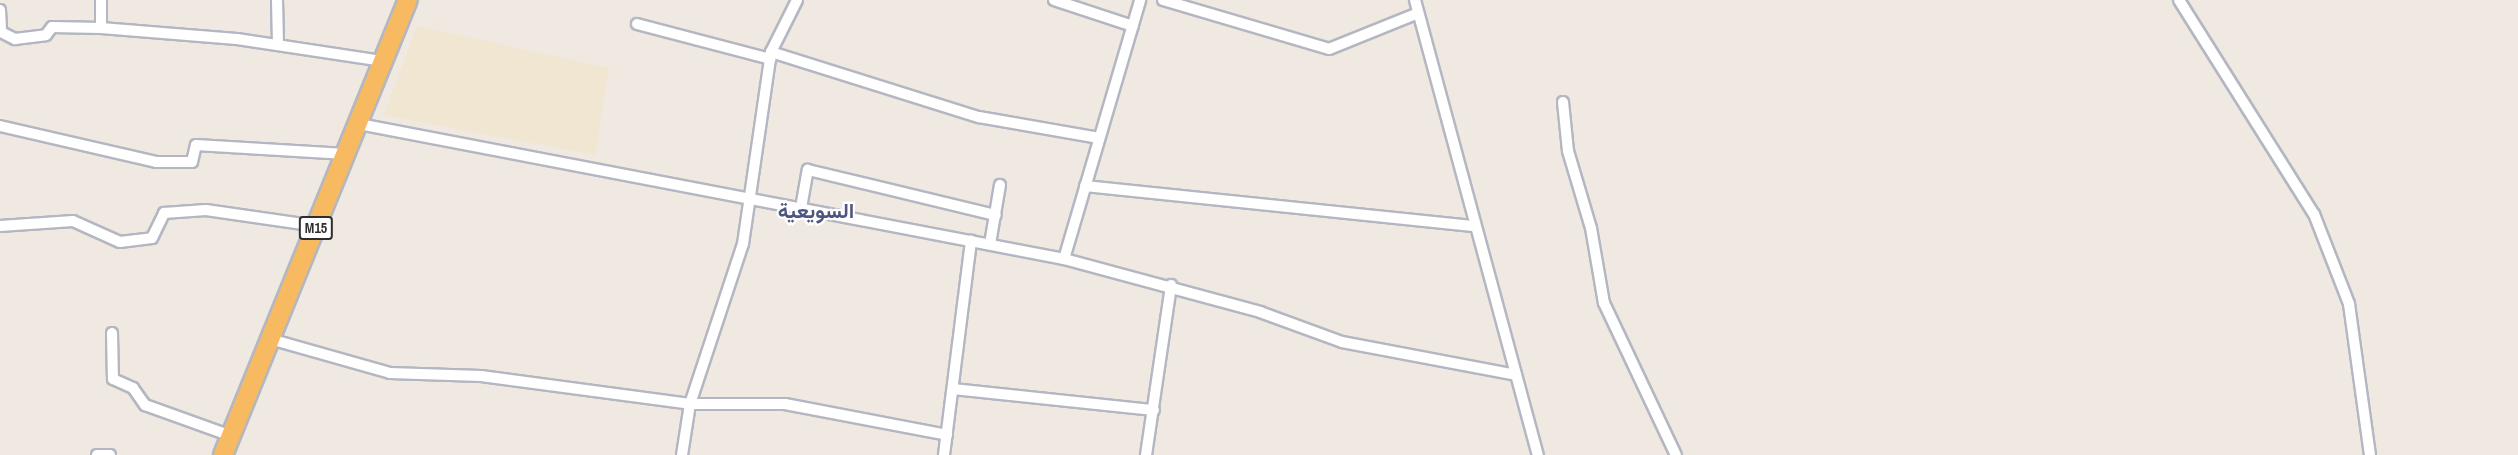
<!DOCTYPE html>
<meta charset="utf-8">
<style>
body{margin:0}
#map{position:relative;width:2518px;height:455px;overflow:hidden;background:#efe9e1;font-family:"Archivo Narrow",Vazirmatn,sans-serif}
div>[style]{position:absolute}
.education>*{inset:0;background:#f0e6d1}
.roads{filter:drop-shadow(2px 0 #b4b7c1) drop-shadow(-2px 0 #b4b7c1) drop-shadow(0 2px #b4b7c1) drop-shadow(0 -2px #b4b7c1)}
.minor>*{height:10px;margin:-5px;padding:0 5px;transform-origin:5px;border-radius:5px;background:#fff}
.trunk>*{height:18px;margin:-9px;padding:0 9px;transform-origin:9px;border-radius:9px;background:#f8ba60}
span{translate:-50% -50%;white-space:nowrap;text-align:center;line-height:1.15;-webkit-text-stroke:4.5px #fff;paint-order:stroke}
.shield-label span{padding:2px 4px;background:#fff;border:2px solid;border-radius:4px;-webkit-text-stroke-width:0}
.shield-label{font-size:14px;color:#2e2e2e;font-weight:700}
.district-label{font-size:21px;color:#4d5680;font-weight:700}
</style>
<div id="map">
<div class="education">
<i style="clip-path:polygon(417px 26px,609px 68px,595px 155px,384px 115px)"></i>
</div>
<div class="roads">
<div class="minor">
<i style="left:277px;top:0;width:45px;rotate:88.7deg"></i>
<i style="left:1054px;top:0;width:83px;rotate:18.2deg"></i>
<i style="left:1163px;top:0;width:173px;rotate:16.4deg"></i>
<i style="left:1329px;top:49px;width:96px;rotate:-22deg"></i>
<i style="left:1415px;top:0;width:471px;rotate:74.9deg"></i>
<i style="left:2179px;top:0;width:253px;rotate:57.8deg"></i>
<i style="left:2314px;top:214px;width:97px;rotate:68.7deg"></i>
<i style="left:2349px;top:304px;width:152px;rotate:82.1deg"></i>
<i style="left:0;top:10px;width:22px;rotate:87deg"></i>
<i style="left:1px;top:32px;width:16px;rotate:27deg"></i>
<i style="left:15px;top:39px;width:31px;rotate:-7deg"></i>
<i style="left:46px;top:35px;width:10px;rotate:-53deg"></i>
<i style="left:52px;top:27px;width:49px;rotate:1.2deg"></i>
<i style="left:101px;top:28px;width:136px;rotate:4.6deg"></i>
<i style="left:237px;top:39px;width:148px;rotate:8.6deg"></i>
<i style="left:637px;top:24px;width:138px;rotate:14.7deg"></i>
<i style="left:101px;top:28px;width:28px;rotate:-90deg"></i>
<i style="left:771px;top:52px;width:218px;rotate:17.4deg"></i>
<i style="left:979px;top:117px;width:122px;rotate:9.9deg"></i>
<i style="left:1563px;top:102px;width:49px;rotate:84.2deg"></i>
<i style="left:1568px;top:151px;width:80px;rotate:73.4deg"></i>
<i style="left:1591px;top:228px;width:76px;rotate:80.2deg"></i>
<i style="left:1604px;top:303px;width:168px;rotate:64.7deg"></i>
<i style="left:359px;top:124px;width:718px;rotate:10.84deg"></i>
<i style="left:1064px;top:259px;width:203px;rotate:15.1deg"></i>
<i style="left:1260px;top:312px;width:87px;rotate:20.1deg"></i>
<i style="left:1342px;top:342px;width:177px;rotate:10.7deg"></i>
<i style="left:0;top:126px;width:160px;rotate:13deg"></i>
<i style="left:156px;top:162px;width:36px"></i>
<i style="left:192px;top:162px;width:17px;rotate:-77deg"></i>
<i style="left:196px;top:145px;width:150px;rotate:3.4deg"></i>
<i style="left:1085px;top:186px;width:392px;rotate:5.9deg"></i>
<i style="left:801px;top:208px;width:39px;rotate:-80deg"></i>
<i style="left:808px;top:170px;width:193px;rotate:13.5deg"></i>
<i style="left:0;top:226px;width:73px;rotate:-3.9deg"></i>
<i style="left:73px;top:221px;width:51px;rotate:24.1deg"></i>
<i style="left:120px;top:242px;width:32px;rotate:-7deg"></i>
<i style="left:152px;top:238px;width:28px;rotate:-64deg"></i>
<i style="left:164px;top:213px;width:42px;rotate:-4.1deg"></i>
<i style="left:206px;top:210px;width:112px;rotate:8.2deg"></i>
<i style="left:990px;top:244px;width:60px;rotate:-80.4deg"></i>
<i style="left:1064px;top:259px;width:270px;rotate:-73.6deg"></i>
<i style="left:112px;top:333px;width:46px;rotate:88.8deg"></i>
<i style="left:113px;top:379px;width:22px;rotate:24deg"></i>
<i style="left:133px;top:388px;width:21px;rotate:55deg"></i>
<i style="left:145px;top:405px;width:91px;rotate:19.8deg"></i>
<i style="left:270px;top:339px;width:125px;rotate:15.8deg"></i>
<i style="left:390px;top:373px;width:91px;rotate:1.9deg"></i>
<i style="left:481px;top:376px;width:211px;rotate:7.6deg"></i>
<i style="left:690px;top:404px;width:95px"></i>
<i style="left:785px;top:404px;width:165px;rotate:10.8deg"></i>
<i style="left:953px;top:389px;width:202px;rotate:6deg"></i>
<i style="left:97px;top:455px;width:13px"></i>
<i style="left:682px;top:455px;width:52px;rotate:-81.1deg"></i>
<i style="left:690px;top:404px;width:169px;rotate:-71.7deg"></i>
<i style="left:743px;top:244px;width:194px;rotate:-81.7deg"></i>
<i style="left:771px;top:52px;width:58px;rotate:-63.4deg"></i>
<i style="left:944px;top:455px;width:216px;rotate:-82.8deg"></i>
<i style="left:1146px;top:455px;width:172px;rotate:-81.6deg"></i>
</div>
<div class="trunk">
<i style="left:223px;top:455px;width:491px;rotate:-67.9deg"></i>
</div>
</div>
<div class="shield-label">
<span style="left:316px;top:228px">M15</span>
</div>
<div class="district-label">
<span style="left:816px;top:211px">السويعية</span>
</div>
</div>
